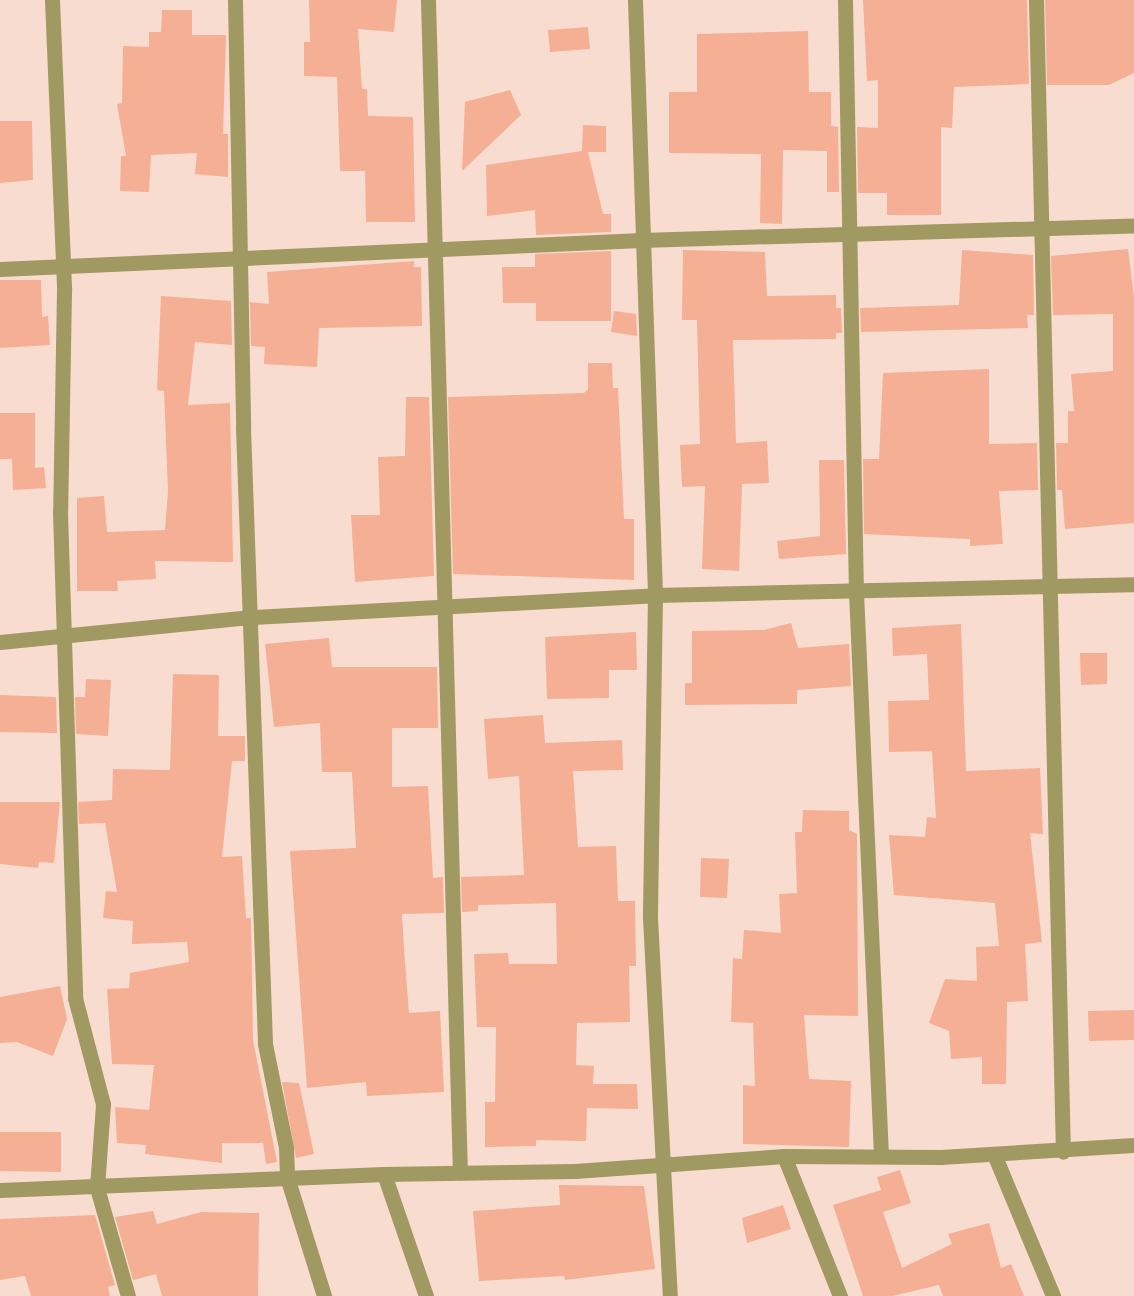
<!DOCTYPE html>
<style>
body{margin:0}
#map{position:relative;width:1134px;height:1296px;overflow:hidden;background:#f9dcd0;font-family:Spectral,serif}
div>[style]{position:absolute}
.building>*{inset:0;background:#f4af94}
.street>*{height:15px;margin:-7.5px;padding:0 7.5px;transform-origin:7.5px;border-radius:7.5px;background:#a09962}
span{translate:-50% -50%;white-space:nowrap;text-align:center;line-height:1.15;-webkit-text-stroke:4px #f9dcd0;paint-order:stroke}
</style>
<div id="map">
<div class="building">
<i style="clip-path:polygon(309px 0,397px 0,394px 32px,358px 29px,362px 89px,367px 89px,368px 116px,413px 117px,415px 222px,366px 222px,365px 171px,340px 171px,337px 77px,304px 76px,304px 42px,310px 42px)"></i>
<i style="clip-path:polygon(863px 0,1027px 0,1029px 84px,954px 87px,952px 128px,941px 127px,941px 215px,887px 215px,887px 193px,858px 193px,857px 127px,878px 128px,878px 80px,867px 81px)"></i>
<i style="clip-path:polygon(1045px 0,1134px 0,1134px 73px,1109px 85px,1047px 85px)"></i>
<i style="clip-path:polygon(162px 10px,192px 10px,192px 35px,226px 35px,223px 134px,228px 134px,228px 177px,195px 174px,197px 153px,151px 155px,149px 192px,120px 191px,121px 156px,126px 156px,117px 104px,122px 103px,123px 46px,149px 47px,149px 32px,161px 32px)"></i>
<i style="clip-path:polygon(588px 27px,590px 49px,550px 52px,548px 30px)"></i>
<i style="clip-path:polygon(808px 31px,809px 92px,831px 92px,831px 126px,838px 127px,839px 192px,827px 192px,827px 151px,783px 150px,782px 224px,760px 223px,761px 154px,669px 153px,669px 92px,697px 92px,697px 34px)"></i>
<i style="clip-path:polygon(510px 90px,521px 115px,462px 171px,465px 102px)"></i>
<i style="clip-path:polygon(0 121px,32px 121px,33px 180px,0 183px)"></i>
<i style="clip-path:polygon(583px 125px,606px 126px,606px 152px,588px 152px,603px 214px,611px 214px,611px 232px,536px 235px,535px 210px,487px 216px,486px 165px,582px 151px)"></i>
<i style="clip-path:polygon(1128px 249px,1134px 297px,1134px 523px,1065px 529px,1062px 490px,1057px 490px,1056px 443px,1068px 443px,1068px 411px,1074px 411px,1071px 374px,1113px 371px,1113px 314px,1053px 315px,1051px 256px)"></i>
<i style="clip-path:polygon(683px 250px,765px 252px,767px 296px,836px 295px,836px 308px,841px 308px,842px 333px,836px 333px,836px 339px,733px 340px,736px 443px,767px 441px,769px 483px,742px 484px,739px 571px,702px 569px,705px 486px,682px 487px,680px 445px,700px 444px,697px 320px,682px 320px)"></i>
<i style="clip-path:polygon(962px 250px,1033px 255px,1034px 315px,1027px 315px,1028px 328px,861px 332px,860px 308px,959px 305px)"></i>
<i style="clip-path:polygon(611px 251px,611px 321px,536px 321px,536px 303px,503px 303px,502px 267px,535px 267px,535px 254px)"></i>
<i style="clip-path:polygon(414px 261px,414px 267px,421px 267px,422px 326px,319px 328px,317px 367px,264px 364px,265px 347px,251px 346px,250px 302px,269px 304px,267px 272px)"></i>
<i style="clip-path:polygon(0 280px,41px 280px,42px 317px,48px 316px,50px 345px,0 348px)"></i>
<i style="clip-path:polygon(161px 296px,231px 301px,232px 345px,195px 342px,188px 405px,230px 403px,233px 562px,155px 561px,156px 579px,117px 581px,118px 591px,77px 591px,77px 498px,104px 496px,107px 532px,165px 530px,168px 491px,164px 391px,157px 390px)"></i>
<i style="clip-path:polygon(614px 311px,636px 314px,637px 336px,611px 332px)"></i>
<i style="clip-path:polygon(588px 363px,612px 363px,613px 388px,618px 388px,624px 519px,634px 519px,634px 580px,453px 574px,448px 397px,584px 393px,588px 389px)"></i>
<i style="clip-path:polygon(989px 369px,989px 444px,1037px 443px,1038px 490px,999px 491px,1003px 544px,970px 546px,970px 539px,864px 534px,863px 459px,879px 459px,883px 373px)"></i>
<i style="clip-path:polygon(406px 397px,429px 397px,434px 576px,355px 582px,351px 515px,380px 515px,378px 457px,405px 456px)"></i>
<i style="clip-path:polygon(0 413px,35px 413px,35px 468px,44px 467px,46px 488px,13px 490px,12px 459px,0 459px)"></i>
<i style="clip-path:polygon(819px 460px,844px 460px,846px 554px,779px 559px,777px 541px,820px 536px)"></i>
<i style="clip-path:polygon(791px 623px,798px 648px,849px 644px,851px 686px,797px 690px,797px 704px,685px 705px,685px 683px,692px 683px,692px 631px,764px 630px)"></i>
<i style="clip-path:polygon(961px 624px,966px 771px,1040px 768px,1043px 834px,1030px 833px,1042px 942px,1025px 944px,1028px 1001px,1007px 1002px,1006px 1084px,982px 1084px,982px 1057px,951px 1059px,949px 1031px,929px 1023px,945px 979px,977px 981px,976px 947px,999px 946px,995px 903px,894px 895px,889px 835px,925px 837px,927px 817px,936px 818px,932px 751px,889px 752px,888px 701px,929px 700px,927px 654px,893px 656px,892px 628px)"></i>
<i style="clip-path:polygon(636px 632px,637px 670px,609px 670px,609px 698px,547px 699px,545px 637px)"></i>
<i style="clip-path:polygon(329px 638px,332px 667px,437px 667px,438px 728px,392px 728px,392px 787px,428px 786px,433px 878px,443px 877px,444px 913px,402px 914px,404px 949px,409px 1013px,440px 1011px,444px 1092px,367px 1096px,366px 1082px,307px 1088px,290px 851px,356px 848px,352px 772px,322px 772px,320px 723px,274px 727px,265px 644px)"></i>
<i style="clip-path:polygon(1080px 653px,1107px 653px,1107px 684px,1081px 685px)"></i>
<i style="clip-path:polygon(173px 674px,219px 675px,218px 736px,245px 736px,245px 761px,232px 761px,222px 857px,242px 856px,246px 918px,251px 918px,253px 1040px,277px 1162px,266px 1164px,263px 1143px,222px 1143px,222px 1163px,145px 1154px,146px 1145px,117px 1143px,115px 1107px,149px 1110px,154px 1065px,112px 1064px,107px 989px,129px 988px,130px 973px,189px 962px,187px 942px,132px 944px,133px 921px,103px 918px,106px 891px,117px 892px,105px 823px,79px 824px,78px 802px,112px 800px,113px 769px,170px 770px)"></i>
<i style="clip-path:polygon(86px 679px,111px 680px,108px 736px,76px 734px,75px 697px,85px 697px)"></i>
<i style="clip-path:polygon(0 695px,56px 697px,57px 733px,0 732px)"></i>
<i style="clip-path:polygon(543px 715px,545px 743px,622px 740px,623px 770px,573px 771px,578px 847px,616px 846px,618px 901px,635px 901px,636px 966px,629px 966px,630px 1022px,577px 1023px,576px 1065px,594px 1066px,593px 1084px,637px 1084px,638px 1109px,587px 1108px,586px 1141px,536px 1140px,536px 1146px,485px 1147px,485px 1102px,495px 1102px,496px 1027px,477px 1027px,474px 954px,508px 953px,509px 964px,557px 964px,556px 903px,478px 905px,478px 911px,462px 912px,461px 877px,524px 875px,519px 776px,488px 779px,484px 719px)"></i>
<i style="clip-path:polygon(0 802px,60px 802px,54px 863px,39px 862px,38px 868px,0 864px)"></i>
<i style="clip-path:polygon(803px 810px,849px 811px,849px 830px,857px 834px,858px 1016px,804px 1015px,809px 1079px,851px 1081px,849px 1147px,743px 1144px,743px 1085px,755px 1086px,753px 1023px,731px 1022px,733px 958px,742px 959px,744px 930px,781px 933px,779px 894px,797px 893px,795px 832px,802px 832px)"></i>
<i style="clip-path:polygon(701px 858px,729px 859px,727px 898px,700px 897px)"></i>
<i style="clip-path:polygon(60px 986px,67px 1019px,53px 1056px,17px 1042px,0 1043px,0 997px)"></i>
<i style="clip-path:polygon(1134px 1010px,1134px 1040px,1089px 1041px,1088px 1011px)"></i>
<i style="clip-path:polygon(282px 1082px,299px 1083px,314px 1154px,296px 1158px)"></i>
<i style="clip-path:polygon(0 1132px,61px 1132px,61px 1172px,0 1171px)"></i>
<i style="clip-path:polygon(900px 1170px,911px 1203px,883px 1212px,902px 1268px,952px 1244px,948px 1234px,989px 1223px,1001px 1268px,1011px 1264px,1024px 1296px,943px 1296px,939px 1285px,892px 1296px,863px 1296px,833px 1205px,881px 1190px,877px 1177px)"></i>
<i style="clip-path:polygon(559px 1185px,644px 1186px,655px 1269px,565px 1280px,564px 1276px,479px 1281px,473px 1211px,560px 1205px)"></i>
<i style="clip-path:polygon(783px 1205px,791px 1229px,747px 1243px,742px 1218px)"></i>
<i style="clip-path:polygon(153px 1211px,157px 1224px,201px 1212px,259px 1213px,258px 1296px,162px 1296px,156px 1274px,133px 1280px,115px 1217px)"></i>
<i style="clip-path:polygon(95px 1215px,115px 1285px,108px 1287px,110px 1296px,31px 1296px,25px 1276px,0 1280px,0 1219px)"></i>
</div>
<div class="street">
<i style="left:52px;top:0;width:291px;rotate:87.6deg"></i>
<i style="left:64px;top:291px;width:221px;rotate:91deg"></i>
<i style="left:60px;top:512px;width:486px;rotate:88.2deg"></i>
<i style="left:75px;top:998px;width:110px;rotate:75.2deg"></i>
<i style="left:103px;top:1104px;width:84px;rotate:94.1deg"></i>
<i style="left:97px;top:1188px;width:112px;rotate:74deg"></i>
<i style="left:235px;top:0;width:428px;rotate:88.9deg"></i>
<i style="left:243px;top:428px;width:616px;rotate:87.95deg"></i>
<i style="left:265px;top:1044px;width:105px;rotate:78.5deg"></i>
<i style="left:286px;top:1147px;width:30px;rotate:88deg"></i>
<i style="left:287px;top:1177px;width:125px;rotate:72.7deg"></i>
<i style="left:428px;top:0;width:1173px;rotate:88.44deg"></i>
<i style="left:635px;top:0;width:595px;rotate:88.07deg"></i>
<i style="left:655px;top:595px;width:323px;rotate:90.9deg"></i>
<i style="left:650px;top:918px;width:379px;rotate:87deg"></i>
<i style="left:845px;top:0;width:592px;rotate:88.94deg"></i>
<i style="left:856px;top:592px;width:564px;rotate:87.46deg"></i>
<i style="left:1036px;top:0;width:1152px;rotate:88.66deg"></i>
<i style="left:0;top:269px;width:642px;rotate:-2.59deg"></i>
<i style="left:641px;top:240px;width:493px;rotate:-1.7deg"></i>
<i style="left:0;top:642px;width:253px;rotate:-5.7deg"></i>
<i style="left:252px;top:617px;width:404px;rotate:-3.1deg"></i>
<i style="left:655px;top:595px;width:479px;rotate:-1.3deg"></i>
<i style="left:994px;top:1154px;width:154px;rotate:67.4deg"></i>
<i style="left:784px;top:1156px;width:151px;rotate:68.2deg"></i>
<i style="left:384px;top:1174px;width:129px;rotate:71deg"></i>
<i style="left:0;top:1190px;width:384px;rotate:-2.4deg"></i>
<i style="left:384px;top:1174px;width:191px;rotate:-0.9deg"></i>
<i style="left:575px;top:1171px;width:210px;rotate:-4.1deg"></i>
<i style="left:784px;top:1156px;width:157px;rotate:0.4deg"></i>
<i style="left:941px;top:1157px;width:193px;rotate:-3.6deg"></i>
</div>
</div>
